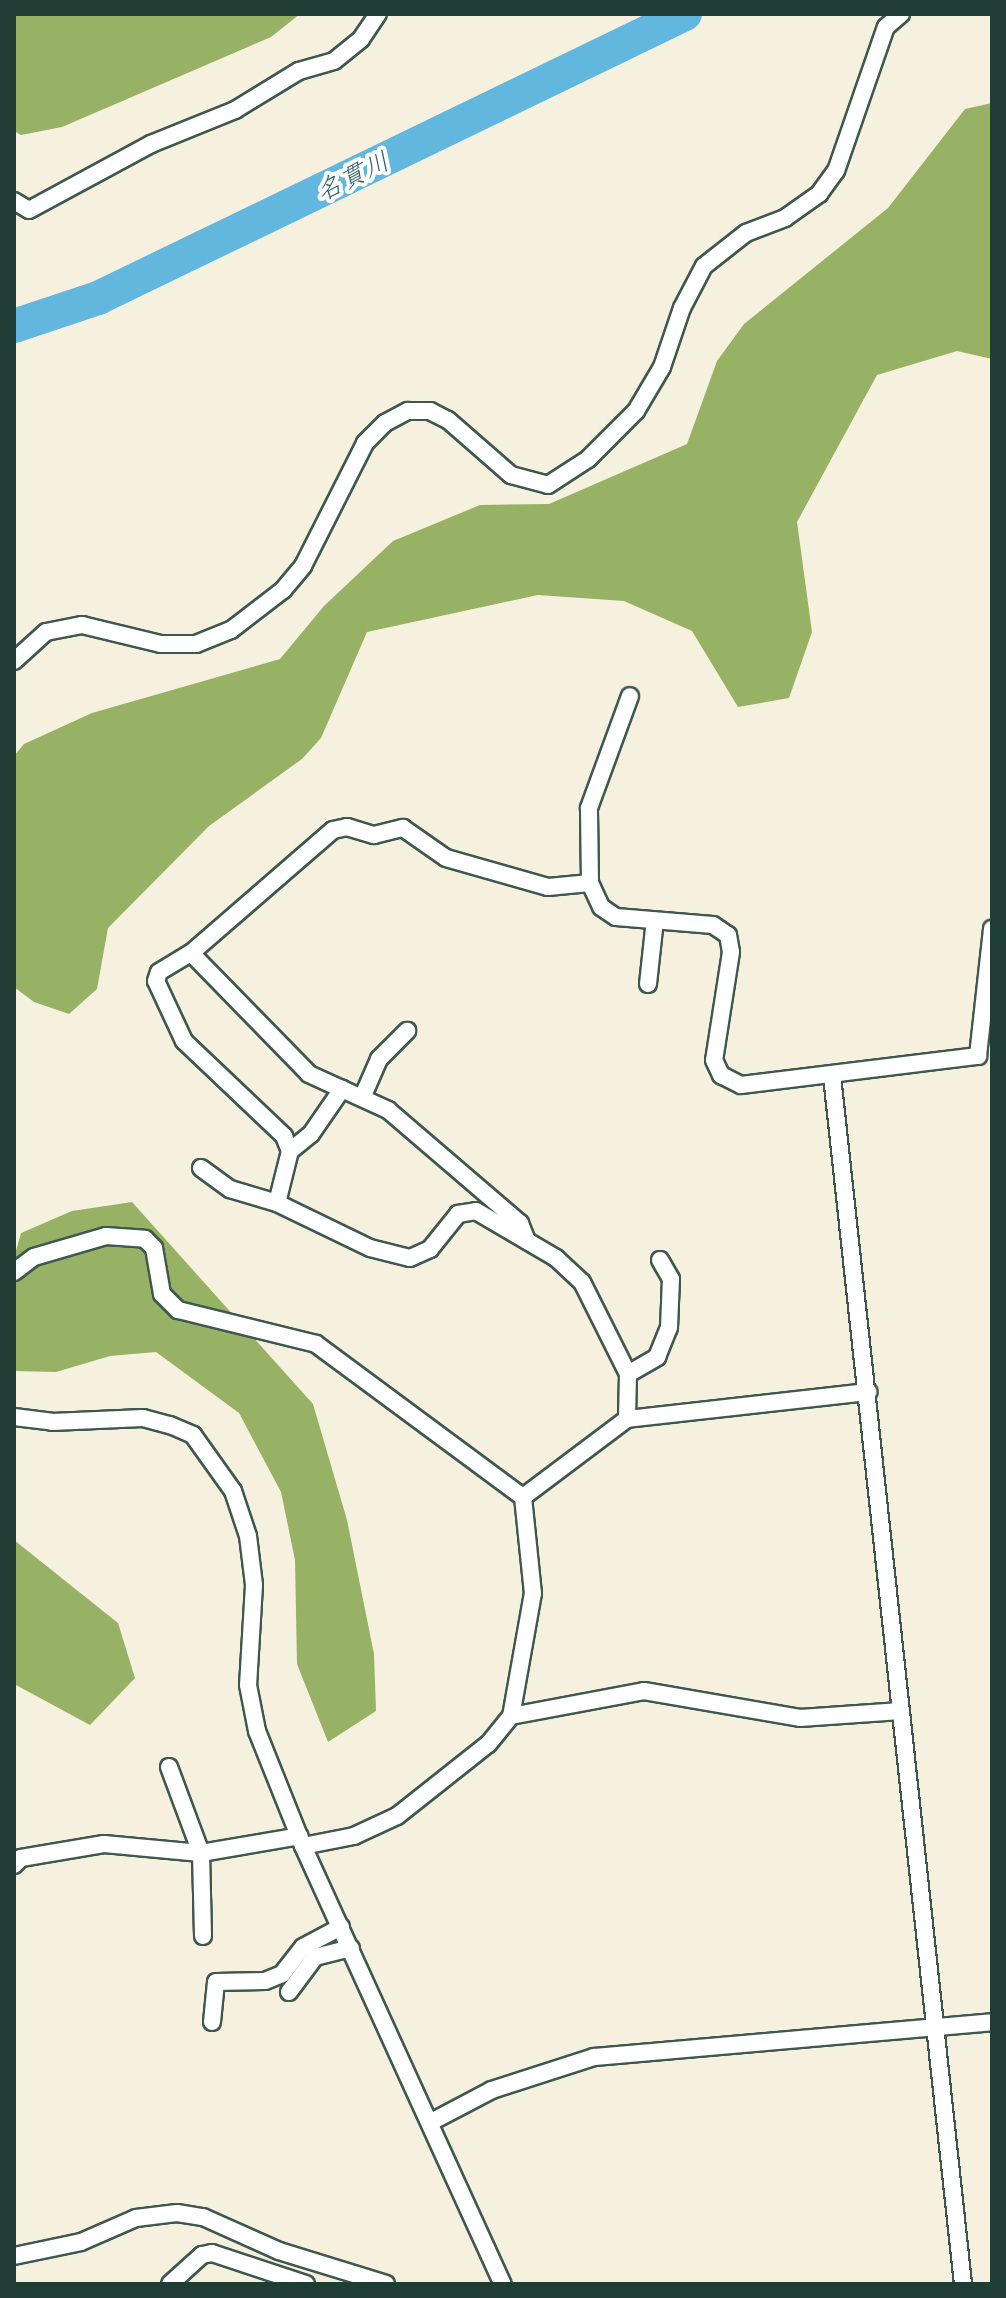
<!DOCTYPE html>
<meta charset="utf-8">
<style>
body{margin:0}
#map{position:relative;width:1006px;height:2298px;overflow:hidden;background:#f6f0df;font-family:"Playpen Sans","Klee One",sans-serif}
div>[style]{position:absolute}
.forest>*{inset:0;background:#97b264}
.river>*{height:34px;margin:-17px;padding:0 17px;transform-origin:17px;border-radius:17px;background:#61b7de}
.roads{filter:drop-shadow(2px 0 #3f584e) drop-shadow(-2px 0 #3f584e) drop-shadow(0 2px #3f584e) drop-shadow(0 -2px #3f584e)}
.minor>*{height:16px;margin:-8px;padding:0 8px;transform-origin:8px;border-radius:8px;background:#fff}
span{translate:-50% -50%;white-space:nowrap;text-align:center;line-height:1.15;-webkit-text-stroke:8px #fff;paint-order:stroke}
.water-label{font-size:26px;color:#336267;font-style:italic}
.frame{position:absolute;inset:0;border:16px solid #1f3d34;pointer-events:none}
</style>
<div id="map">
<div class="forest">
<i style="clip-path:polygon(14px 14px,300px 14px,271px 37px,62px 127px,21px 135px,14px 131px)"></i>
<i style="clip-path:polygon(992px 103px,992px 359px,957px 351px,877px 375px,797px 522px,812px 632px,789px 698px,738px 707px,692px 631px,624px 601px,538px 595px,367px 632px,321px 738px,302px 759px,209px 826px,108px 928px,97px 989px,69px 1014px,34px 1002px,14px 987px,14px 756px,24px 744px,92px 713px,280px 659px,324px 606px,393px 541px,480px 505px,549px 504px,687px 444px,717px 361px,744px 324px,888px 208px,965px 109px)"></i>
<i style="clip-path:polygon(132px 1202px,313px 1404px,347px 1520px,374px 1654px,376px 1711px,328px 1742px,297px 1664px,295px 1560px,281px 1492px,239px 1413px,156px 1352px,110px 1356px,56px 1372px,14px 1371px,14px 1258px,21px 1233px,72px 1211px)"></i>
<i style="clip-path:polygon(14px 1540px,118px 1623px,135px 1678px,90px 1725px,14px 1684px)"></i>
</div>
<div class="river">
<i style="left:14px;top:326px;width:89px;rotate:-18.4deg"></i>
<i style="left:98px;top:298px;width:652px;rotate:-25.82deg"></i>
</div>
<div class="roads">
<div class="minor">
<i style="left:14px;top:201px;width:17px;rotate:31deg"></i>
<i style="left:29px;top:210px;width:139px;rotate:-28.4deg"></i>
<i style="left:151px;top:144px;width:91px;rotate:-22deg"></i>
<i style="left:235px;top:110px;width:75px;rotate:-31.4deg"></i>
<i style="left:299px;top:71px;width:36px;rotate:-16deg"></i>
<i style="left:334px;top:61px;width:35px;rotate:-39deg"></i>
<i style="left:361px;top:39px;width:30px;rotate:-56deg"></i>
<i style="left:14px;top:661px;width:43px;rotate:-42.2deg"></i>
<i style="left:46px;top:632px;width:37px;rotate:-11deg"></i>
<i style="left:82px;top:625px;width:81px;rotate:13.5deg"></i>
<i style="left:161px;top:644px;width:35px"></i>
<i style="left:196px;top:644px;width:38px;rotate:-22deg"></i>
<i style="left:231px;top:630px;width:66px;rotate:-37.6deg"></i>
<i style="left:283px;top:590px;width:31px;rotate:-50deg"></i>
<i style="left:303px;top:566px;width:138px;rotate:-63.2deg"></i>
<i style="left:365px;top:443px;width:28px;rotate:-45deg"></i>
<i style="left:385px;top:423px;width:26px;rotate:-28deg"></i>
<i style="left:408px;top:411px;width:22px"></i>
<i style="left:430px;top:411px;width:20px;rotate:27deg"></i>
<i style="left:448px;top:420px;width:84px;rotate:41.1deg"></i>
<i style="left:511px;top:475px;width:38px;rotate:15deg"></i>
<i style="left:548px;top:485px;width:48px;rotate:-33deg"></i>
<i style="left:588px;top:459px;width:68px;rotate:-45deg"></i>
<i style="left:636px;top:411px;width:51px;rotate:-59.4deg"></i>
<i style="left:662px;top:367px;width:62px;rotate:-71.3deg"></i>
<i style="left:682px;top:308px;width:47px;rotate:-62.4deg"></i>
<i style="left:704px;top:266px;width:53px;rotate:-38.2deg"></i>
<i style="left:746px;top:233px;width:42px;rotate:-21deg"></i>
<i style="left:785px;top:218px;width:42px;rotate:-35.2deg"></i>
<i style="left:819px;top:194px;width:29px;rotate:-54deg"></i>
<i style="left:836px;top:171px;width:152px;rotate:-70.9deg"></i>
<i style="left:886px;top:27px;width:20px;rotate:-41deg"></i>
<i style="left:590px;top:883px;width:26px;rotate:65deg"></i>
<i style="left:601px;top:907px;width:18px;rotate:34deg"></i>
<i style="left:616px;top:917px;width:97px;rotate:4.7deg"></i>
<i style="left:713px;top:925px;width:18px;rotate:34deg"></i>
<i style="left:728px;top:935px;width:17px;rotate:80deg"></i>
<i style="left:731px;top:952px;width:109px;rotate:98.9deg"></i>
<i style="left:714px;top:1060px;width:17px;rotate:65deg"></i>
<i style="left:721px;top:1075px;width:22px;rotate:27deg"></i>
<i style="left:741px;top:1085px;width:239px;rotate:-7deg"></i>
<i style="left:978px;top:1056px;width:128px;rotate:-83.7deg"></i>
<i style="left:191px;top:953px;width:188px;rotate:-40.9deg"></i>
<i style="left:333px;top:830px;width:14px;rotate:-12deg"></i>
<i style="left:347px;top:827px;width:28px;rotate:17deg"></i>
<i style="left:374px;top:835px;width:30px;rotate:-14deg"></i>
<i style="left:403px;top:828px;width:52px;rotate:34.9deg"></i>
<i style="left:446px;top:858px;width:106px;rotate:15.9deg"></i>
<i style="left:548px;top:887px;width:42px;rotate:-5.4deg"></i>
<i style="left:590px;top:883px;width:75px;rotate:-90.8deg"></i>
<i style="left:589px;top:808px;width:119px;rotate:-69.9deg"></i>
<i style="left:648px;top:984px;width:64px;rotate:-83.8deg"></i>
<i style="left:832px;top:1076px;width:1215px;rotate:83.81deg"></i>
<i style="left:362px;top:1098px;width:43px;rotate:-66.4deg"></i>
<i style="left:379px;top:1059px;width:40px;rotate:-45deg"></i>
<i style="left:290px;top:1151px;width:27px;rotate:-39deg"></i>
<i style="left:311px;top:1134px;width:55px;rotate:-55.4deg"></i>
<i style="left:201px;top:1168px;width:36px;rotate:36deg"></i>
<i style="left:230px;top:1189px;width:49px;rotate:16.6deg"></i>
<i style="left:277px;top:1203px;width:103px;rotate:25.8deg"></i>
<i style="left:370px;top:1248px;width:41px;rotate:14deg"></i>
<i style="left:410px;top:1258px;width:22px;rotate:-24deg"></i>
<i style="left:430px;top:1249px;width:45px;rotate:-51.3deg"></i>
<i style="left:458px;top:1214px;width:18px;rotate:-9deg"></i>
<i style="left:476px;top:1211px;width:93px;rotate:30.4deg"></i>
<i style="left:556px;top:1258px;width:35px;rotate:43deg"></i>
<i style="left:582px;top:1282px;width:103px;rotate:63.4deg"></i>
<i style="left:628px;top:1374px;width:45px;rotate:91.3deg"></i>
<i style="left:277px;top:1203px;width:54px;rotate:-76deg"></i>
<i style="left:290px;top:1151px;width:16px;rotate:-112deg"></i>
<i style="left:284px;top:1136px;width:138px;rotate:-136.5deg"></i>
<i style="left:184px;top:1041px;width:66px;rotate:-115deg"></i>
<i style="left:156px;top:981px;width:9px;rotate:-72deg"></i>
<i style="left:159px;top:972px;width:37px;rotate:-31deg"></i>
<i style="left:191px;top:953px;width:169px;rotate:45.7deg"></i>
<i style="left:309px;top:1074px;width:87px;rotate:24.5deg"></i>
<i style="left:388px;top:1110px;width:174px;rotate:40.6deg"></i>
<i style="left:520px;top:1223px;width:19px;rotate:69deg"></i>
<i style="left:14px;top:1272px;width:25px;rotate:-37deg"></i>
<i style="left:34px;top:1257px;width:75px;rotate:-16.3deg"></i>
<i style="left:106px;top:1236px;width:39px;rotate:4deg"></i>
<i style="left:145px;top:1239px;width:13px;rotate:45deg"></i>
<i style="left:154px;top:1248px;width:47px;rotate:80.1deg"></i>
<i style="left:162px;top:1294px;width:23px;rotate:45deg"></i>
<i style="left:178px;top:1310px;width:142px;rotate:13.8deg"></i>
<i style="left:316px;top:1344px;width:257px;rotate:36.5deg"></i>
<i style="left:523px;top:1497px;width:97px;rotate:84.1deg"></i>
<i style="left:533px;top:1593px;width:125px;rotate:100.1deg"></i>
<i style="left:511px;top:1716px;width:36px;rotate:129deg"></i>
<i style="left:488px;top:1744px;width:116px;rotate:141.6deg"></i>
<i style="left:397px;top:1816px;width:47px;rotate:155.1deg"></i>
<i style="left:354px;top:1836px;width:52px;rotate:168.9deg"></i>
<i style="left:628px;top:1374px;width:34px;rotate:-30deg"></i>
<i style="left:657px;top:1357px;width:31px;rotate:-68deg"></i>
<i style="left:669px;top:1328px;width:49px;rotate:-87.7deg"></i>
<i style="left:671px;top:1279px;width:22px;rotate:-120deg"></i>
<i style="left:14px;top:1417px;width:38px;rotate:7deg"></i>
<i style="left:52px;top:1422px;width:91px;rotate:-2.5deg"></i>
<i style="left:143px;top:1418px;width:28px;rotate:15deg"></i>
<i style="left:170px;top:1425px;width:25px;rotate:23deg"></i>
<i style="left:193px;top:1435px;width:69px;rotate:54.5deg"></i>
<i style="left:233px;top:1491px;width:47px;rotate:71.6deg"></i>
<i style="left:248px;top:1536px;width:49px;rotate:83deg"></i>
<i style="left:254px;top:1585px;width:100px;rotate:93.4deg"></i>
<i style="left:248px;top:1685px;width:47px;rotate:78.9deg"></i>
<i style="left:257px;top:1731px;width:124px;rotate:68.2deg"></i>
<i style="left:303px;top:1846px;width:482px;rotate:65.5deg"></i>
<i style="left:523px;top:1497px;width:130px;rotate:-36.9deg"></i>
<i style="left:627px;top:1419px;width:243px;rotate:-6.4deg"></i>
<i style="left:511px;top:1716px;width:135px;rotate:-10.6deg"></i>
<i style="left:644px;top:1691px;width:158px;rotate:9.8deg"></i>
<i style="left:800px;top:1718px;width:101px;rotate:-4deg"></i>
<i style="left:169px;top:1767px;width:92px;rotate:69.6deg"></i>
<i style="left:201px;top:1853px;width:83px;rotate:88.6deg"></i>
<i style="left:14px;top:1865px;width:10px;rotate:-45deg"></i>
<i style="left:21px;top:1858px;width:84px;rotate:-9.6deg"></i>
<i style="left:104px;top:1844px;width:97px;rotate:5.3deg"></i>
<i style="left:201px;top:1853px;width:100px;rotate:-9.7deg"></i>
<i style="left:289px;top:1992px;width:44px;rotate:-53.4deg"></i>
<i style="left:315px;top:1957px;width:37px;rotate:-14deg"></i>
<i style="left:212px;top:2022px;width:40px;rotate:-84.3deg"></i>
<i style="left:216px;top:1982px;width:49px;rotate:-1.2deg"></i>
<i style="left:265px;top:1981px;width:18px;rotate:-22deg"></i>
<i style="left:282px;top:1974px;width:34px;rotate:-52deg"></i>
<i style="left:303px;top:1947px;width:43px;rotate:-27.8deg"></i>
<i style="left:431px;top:2122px;width:69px;rotate:-27.7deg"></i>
<i style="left:492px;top:2090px;width:107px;rotate:-17.9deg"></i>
<i style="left:594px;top:2057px;width:400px;rotate:-5deg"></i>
<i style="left:14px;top:2256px;width:68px;rotate:-11.8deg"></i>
<i style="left:81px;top:2242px;width:60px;rotate:-23.6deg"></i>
<i style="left:136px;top:2218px;width:41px;rotate:-7deg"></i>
<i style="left:177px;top:2213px;width:26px;rotate:9deg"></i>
<i style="left:203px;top:2217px;width:83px;rotate:24.1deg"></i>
<i style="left:279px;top:2251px;width:112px;rotate:17.1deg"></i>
<i style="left:170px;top:2284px;width:43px;rotate:-42.2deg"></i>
<i style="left:202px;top:2255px;width:10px;rotate:-11deg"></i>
<i style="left:212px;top:2253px;width:99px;rotate:18.3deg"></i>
</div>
</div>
<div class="water-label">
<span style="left:352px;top:175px;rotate:-26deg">名貫川</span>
</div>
<div class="frame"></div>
</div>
